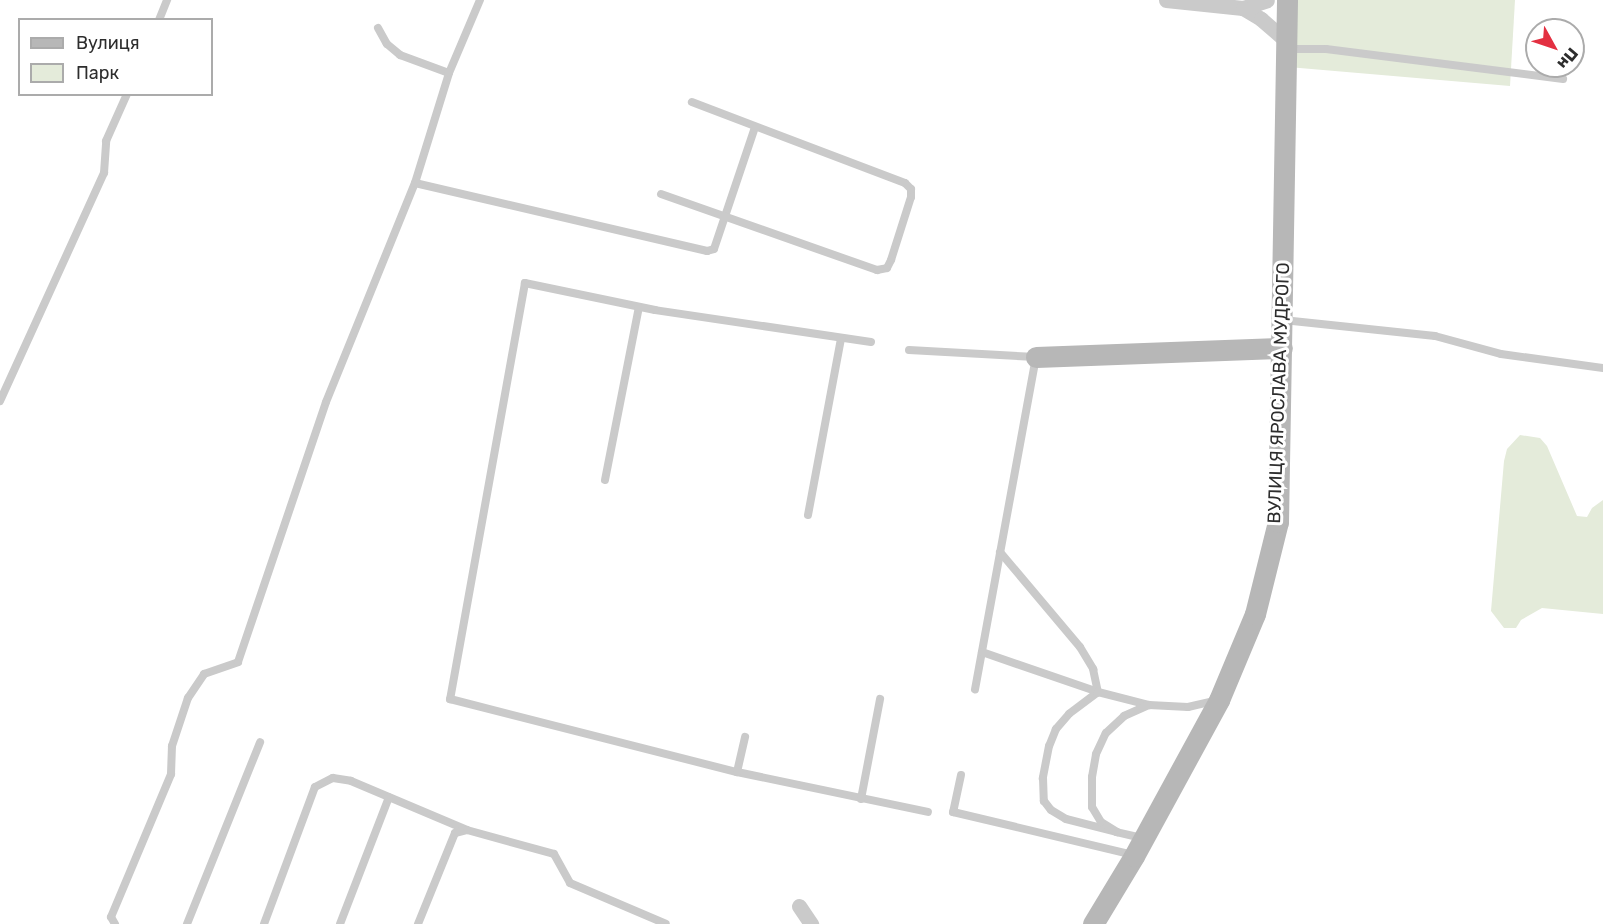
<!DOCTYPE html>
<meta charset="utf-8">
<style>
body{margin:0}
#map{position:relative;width:1603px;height:924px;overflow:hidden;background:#fff;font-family:Rubik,sans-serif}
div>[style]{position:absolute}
.green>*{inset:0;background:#e4ebda}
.service>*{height:8px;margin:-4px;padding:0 4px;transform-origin:4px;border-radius:4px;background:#cacaca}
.minor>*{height:15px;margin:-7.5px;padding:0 7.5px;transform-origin:7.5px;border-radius:7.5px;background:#cacaca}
.secondary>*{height:21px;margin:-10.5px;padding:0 10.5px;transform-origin:10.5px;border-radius:10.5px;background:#b7b7b7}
span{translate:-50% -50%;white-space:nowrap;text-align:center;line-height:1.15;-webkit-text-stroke:6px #fff;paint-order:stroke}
.street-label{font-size:18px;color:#2d2d2d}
.legend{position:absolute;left:18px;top:18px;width:195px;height:78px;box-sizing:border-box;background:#fff;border:2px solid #ababab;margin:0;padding:8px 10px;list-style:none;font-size:18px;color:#2d2d2d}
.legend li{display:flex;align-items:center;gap:12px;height:30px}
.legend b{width:30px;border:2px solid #ababab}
.north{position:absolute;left:1525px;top:18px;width:60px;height:60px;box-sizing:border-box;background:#fff;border:2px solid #ababab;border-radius:50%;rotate:130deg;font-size:16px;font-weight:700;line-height:24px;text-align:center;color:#2d2d2d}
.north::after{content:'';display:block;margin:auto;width:21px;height:27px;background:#e33041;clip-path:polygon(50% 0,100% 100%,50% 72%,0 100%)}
</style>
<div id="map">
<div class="green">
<i style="clip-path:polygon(1291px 0,1515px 0,1510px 86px,1288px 67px)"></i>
<i style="clip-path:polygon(1520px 435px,1540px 438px,1547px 446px,1577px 516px,1587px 517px,1592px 508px,1603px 500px,1603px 614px,1542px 608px,1521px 620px,1516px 628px,1504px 628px,1491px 611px,1504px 461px,1507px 449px)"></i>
</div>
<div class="service">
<i style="left:159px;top:20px;width:22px;rotate:-68deg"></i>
<i style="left:378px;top:28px;width:18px;rotate:61deg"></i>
<i style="left:387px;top:44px;width:17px;rotate:40deg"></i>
<i style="left:400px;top:55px;width:52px;rotate:20.2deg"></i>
<i style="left:1287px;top:49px;width:39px"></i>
<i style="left:1326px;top:49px;width:239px;rotate:7.2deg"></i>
<i style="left:415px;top:183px;width:300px;rotate:13.1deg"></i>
<i style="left:707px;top:251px;width:7px;rotate:-16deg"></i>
<i style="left:714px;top:249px;width:129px;rotate:-71.4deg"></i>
<i style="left:661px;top:194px;width:229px;rotate:19.4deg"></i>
<i style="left:877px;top:270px;width:10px;rotate:-11deg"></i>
<i style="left:887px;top:268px;width:9px;rotate:-63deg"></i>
<i style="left:891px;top:260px;width:66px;rotate:-72.4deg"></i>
<i style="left:911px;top:197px;width:8px;rotate:-90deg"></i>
<i style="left:911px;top:189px;width:8px;rotate:-135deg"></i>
<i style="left:905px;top:183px;width:228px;rotate:-159.2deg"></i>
<i style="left:1283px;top:320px;width:153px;rotate:6deg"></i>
<i style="left:1435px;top:336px;width:68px;rotate:15.3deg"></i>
<i style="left:1501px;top:354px;width:103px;rotate:7.8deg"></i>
<i style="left:871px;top:342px;width:218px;rotate:-171.6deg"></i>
<i style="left:655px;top:310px;width:133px;rotate:-168.3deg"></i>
<i style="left:525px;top:283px;width:423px;rotate:100.2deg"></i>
<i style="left:450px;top:699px;width:296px;rotate:14.3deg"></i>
<i style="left:737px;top:772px;width:195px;rotate:11.8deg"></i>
<i style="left:909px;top:350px;width:127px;rotate:3.2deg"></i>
<i style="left:1036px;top:357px;width:338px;rotate:100.4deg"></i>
<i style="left:0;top:401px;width:251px;rotate:-65.5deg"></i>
<i style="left:104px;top:173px;width:32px;rotate:-86deg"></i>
<i style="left:106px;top:141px;width:51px;rotate:-65.9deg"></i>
<i style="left:605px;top:480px;width:176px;rotate:-78.9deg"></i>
<i style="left:808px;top:515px;width:180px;rotate:-79.4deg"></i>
<i style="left:1000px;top:552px;width:124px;rotate:49.9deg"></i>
<i style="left:1080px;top:647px;width:26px;rotate:59deg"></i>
<i style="left:1093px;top:669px;width:24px;rotate:78deg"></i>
<i style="left:1098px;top:692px;width:36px;rotate:143deg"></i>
<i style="left:1069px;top:714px;width:20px;rotate:131deg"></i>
<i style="left:1056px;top:729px;width:18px;rotate:112deg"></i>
<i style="left:1049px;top:746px;width:33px;rotate:101deg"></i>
<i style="left:1043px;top:778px;width:23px;rotate:88deg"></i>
<i style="left:1044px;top:801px;width:11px;rotate:52deg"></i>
<i style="left:1051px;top:810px;width:17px;rotate:31deg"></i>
<i style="left:1066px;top:819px;width:53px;rotate:14.3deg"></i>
<i style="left:982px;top:652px;width:123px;rotate:19deg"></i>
<i style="left:1098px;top:692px;width:53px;rotate:14.3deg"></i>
<i style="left:1149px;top:705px;width:39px;rotate:3deg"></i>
<i style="left:1188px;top:707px;width:27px;rotate:-13deg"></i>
<i style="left:737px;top:772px;width:36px;rotate:-77deg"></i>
<i style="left:961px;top:775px;width:38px;rotate:102deg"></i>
<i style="left:953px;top:812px;width:185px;rotate:13.4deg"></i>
<i style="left:861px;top:799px;width:102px;rotate:-79.2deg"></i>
<i style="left:1142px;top:838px;width:26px;rotate:-167deg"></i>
<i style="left:1117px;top:832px;width:19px;rotate:-148deg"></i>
<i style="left:1101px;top:822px;width:17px;rotate:-121deg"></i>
<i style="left:1092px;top:807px;width:30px;rotate:-90deg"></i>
<i style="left:1092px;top:777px;width:23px;rotate:-80deg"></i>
<i style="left:1096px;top:754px;width:23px;rotate:-65deg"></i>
<i style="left:1106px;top:733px;width:25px;rotate:-43deg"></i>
<i style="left:1124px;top:716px;width:27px;rotate:-24deg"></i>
<i style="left:115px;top:924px;width:8px;rotate:-120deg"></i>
<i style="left:111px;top:917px;width:155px;rotate:-67.2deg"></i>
<i style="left:171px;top:774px;width:28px;rotate:-88deg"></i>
<i style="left:172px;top:746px;width:51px;rotate:-71.6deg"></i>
<i style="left:188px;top:698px;width:29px;rotate:-56deg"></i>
<i style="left:204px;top:674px;width:36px;rotate:-19deg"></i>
<i style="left:238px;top:662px;width:274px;rotate:-71.3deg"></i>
<i style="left:326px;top:402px;width:236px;rotate:-67.9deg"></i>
<i style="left:415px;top:183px;width:115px;rotate:-72.8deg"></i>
<i style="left:449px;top:73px;width:79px;rotate:-67deg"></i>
<i style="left:187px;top:924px;width:196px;rotate:-68.1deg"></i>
<i style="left:264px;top:924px;width:146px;rotate:-69.6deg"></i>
<i style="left:315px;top:787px;width:20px;rotate:-27deg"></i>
<i style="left:333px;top:778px;width:18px;rotate:9deg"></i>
<i style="left:351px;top:781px;width:126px;rotate:22.9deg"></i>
<i style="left:340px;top:924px;width:136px;rotate:-68.9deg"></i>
<i style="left:418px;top:924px;width:98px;rotate:-67.9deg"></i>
<i style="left:455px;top:833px;width:12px;rotate:-14deg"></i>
<i style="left:467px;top:830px;width:90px;rotate:15.4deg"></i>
<i style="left:554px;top:854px;width:33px;rotate:61deg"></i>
<i style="left:570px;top:883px;width:104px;rotate:23.1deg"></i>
</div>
<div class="minor">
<i style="left:1166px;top:0;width:77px;rotate:5.9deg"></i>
<i style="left:1243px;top:8px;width:25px;rotate:-18deg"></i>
<i style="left:1243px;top:8px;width:21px;rotate:31deg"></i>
<i style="left:1261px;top:19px;width:32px;rotate:41deg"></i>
<i style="left:799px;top:906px;width:22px;rotate:56deg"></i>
</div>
<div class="secondary">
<i style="left:1036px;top:357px;width:246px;rotate:-2.1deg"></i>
<i style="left:1093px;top:924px;width:79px;rotate:-58.9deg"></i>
<i style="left:1134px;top:856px;width:178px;rotate:-61.4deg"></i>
<i style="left:1219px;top:700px;width:93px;rotate:-67.3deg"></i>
<i style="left:1255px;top:614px;width:95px;rotate:-76deg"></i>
<i style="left:1278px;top:522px;width:522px;rotate:-89.01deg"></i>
</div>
<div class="street-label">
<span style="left:1279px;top:393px;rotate:-88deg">ВУЛИЦЯ ЯРОСЛАВА МУДРОГО</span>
</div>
<ul class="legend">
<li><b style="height:8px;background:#b7b7b7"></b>Вулиця</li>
<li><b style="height:16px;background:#e4ebda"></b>Парк</li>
</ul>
<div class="north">Пн</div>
</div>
